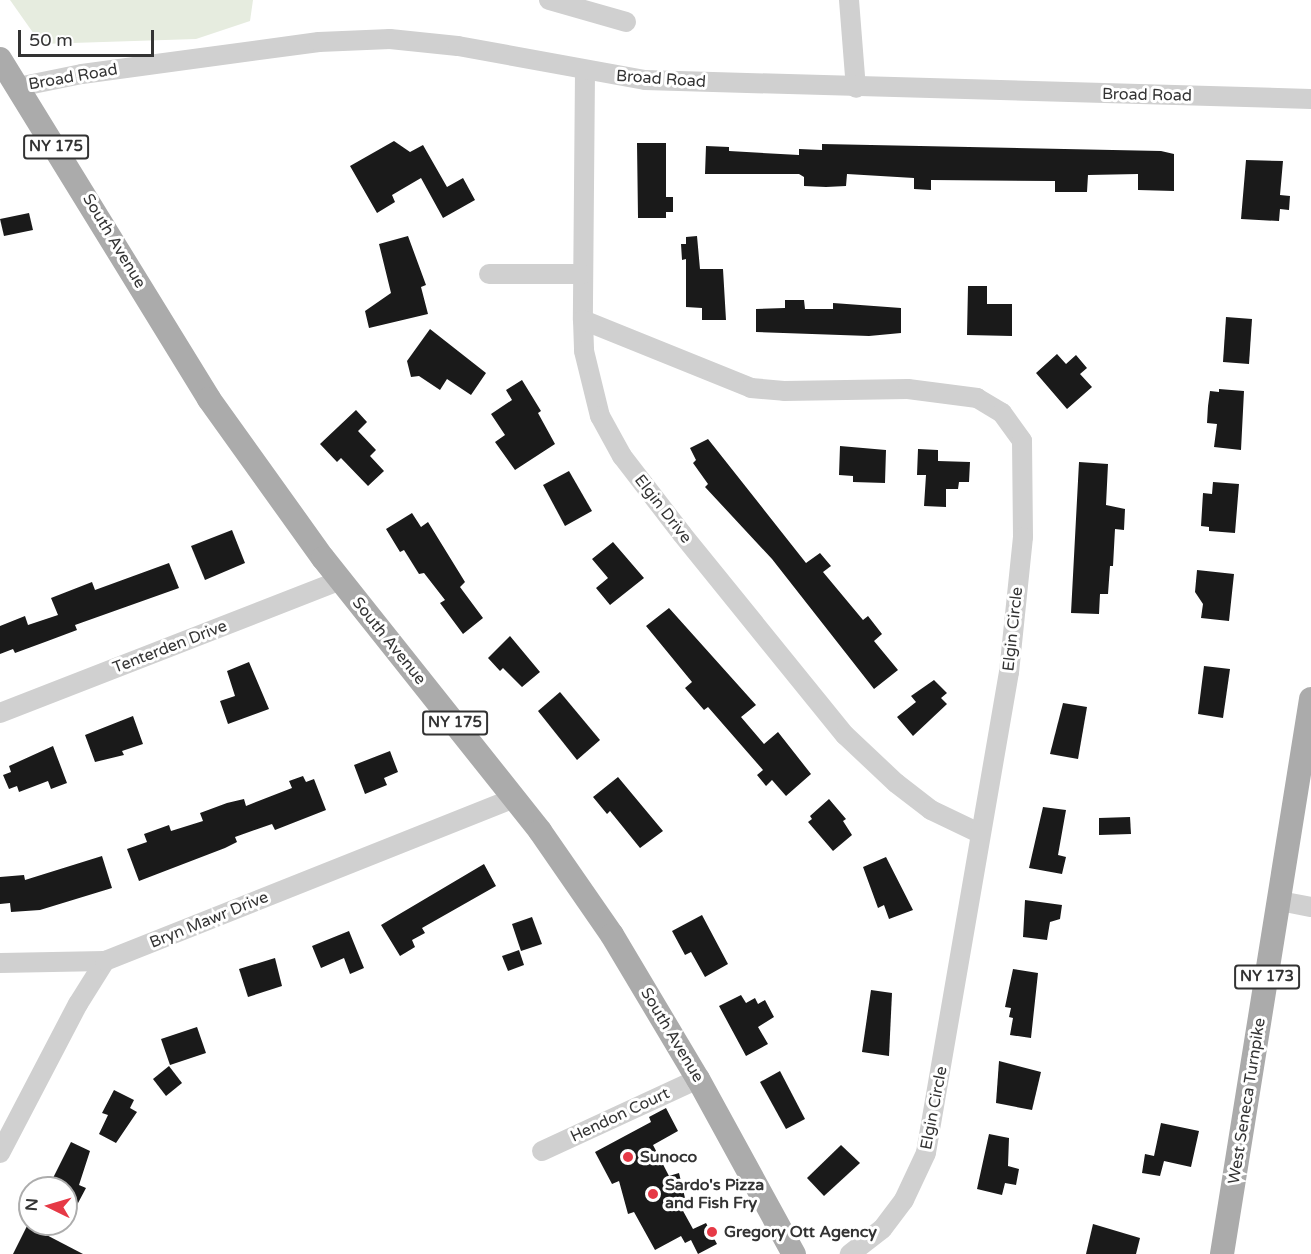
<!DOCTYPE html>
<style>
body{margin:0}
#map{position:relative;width:1311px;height:1254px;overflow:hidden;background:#fff;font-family:"Varela Round",sans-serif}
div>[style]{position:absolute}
.green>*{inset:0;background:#e6ecdf}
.building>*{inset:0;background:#1a1a1a}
.minor>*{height:20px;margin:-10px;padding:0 10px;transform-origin:10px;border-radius:10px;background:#d0d0d0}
.major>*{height:24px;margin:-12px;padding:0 12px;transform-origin:12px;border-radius:12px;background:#ababab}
.dots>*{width:16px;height:16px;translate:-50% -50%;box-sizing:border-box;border:3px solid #fff;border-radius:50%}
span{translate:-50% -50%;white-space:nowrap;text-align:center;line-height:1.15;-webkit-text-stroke:6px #fff;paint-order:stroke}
.shield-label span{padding:2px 4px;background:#fff;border:2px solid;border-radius:4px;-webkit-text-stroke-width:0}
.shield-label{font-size:15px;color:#333;font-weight:700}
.street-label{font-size:16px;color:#333}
.poi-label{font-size:16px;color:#333;font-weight:700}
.left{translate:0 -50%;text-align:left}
.north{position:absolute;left:18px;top:1176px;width:60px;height:60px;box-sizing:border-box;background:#fff;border:2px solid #adadad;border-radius:50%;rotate:275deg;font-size:16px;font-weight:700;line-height:24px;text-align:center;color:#333}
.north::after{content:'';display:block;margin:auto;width:21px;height:27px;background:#e63946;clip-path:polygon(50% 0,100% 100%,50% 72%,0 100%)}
.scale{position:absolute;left:18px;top:30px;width:136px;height:27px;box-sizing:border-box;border:3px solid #333;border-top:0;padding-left:8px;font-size:18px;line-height:21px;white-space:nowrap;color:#333;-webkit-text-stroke:4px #fff;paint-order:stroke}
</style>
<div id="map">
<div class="green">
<i style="clip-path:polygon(10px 0,253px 0,250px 21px,196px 39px,41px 44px)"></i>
</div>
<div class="building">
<i style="clip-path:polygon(394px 141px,410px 152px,423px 145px,447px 187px,463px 178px,475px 200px,443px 218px,421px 178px,392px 195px,395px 202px,377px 213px,350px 166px)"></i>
<i style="clip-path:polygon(637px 143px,666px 143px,666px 197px,673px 197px,673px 212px,666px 212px,666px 218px,638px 218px)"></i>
<i style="clip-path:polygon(822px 144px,1161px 151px,1174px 154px,1174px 191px,1138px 190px,1138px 174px,1088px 175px,1087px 192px,1055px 192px,1055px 181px,931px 180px,931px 190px,914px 189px,914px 178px,847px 174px,846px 186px,826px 187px,804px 186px,804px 177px,799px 174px,705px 174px,706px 146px,729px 147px,729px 151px,799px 155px,799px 149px,822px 150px)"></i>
<i style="clip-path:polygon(1246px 160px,1283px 161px,1280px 195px,1290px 196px,1289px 210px,1280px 209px,1279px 221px,1241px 219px)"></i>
<i style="clip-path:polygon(29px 213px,33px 230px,4px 236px,0 219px)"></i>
<i style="clip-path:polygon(408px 236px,426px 285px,421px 287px,428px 314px,369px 328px,365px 311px,391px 293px,379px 244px)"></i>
<i style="clip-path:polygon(697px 236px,700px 269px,723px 269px,726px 320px,702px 320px,702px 308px,686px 307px,686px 259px,682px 260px,681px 244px,686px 244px,686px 237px)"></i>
<i style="clip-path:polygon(968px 286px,987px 286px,987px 304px,1012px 304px,1012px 336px,967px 335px)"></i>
<i style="clip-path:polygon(785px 300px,804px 300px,805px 309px,833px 309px,833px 303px,901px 308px,901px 333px,869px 336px,756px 332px,756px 309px,785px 308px)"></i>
<i style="clip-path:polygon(1226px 317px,1252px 319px,1249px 364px,1223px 362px)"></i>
<i style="clip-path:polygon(430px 329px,486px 373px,471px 395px,447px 379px,440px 390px,419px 376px,411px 377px,407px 361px)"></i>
<i style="clip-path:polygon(1057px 354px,1066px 364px,1076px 355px,1087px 368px,1080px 374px,1092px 387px,1067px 409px,1036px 373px)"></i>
<i style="clip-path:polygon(522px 380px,541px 411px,538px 413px,555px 444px,515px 470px,495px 442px,505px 435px,491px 414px,512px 400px,506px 390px)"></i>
<i style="clip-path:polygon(1219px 389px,1244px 391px,1241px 450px,1214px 447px,1217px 424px,1207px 423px,1208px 406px,1210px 391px,1219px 392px)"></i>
<i style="clip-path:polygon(356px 410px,367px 422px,358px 431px,376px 450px,370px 456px,384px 471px,368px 486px,341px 458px,337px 462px,320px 444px)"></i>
<i style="clip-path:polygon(708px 439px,806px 563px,820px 553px,831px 566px,823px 572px,863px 620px,868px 616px,882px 634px,874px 641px,898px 670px,874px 689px,772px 559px,705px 487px,708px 484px,693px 463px,696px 460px,690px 448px)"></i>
<i style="clip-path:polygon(840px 446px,886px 450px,885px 483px,853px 482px,853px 476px,839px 475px)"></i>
<i style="clip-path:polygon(918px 449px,938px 450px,938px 461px,970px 462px,969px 482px,959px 482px,958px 489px,946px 489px,946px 507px,924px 506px,926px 475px,917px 475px)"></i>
<i style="clip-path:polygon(1079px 462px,1108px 464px,1106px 505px,1125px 509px,1124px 530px,1115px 529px,1113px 566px,1110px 566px,1108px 594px,1100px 594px,1099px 614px,1071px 613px)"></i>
<i style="clip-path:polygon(569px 471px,592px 511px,565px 526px,543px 485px)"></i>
<i style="clip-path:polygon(1213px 482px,1239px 484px,1235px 533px,1209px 531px,1209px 527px,1201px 526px,1203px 493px,1212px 494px)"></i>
<i style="clip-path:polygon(412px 513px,421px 527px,428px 522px,465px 582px,460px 587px,483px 618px,463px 634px,440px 603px,445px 600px,424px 573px,419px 574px,404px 550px,400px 552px,386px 529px)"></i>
<i style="clip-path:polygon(232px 530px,245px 563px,205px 580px,191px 546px)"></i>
<i style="clip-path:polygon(613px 542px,644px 578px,610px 605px,596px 588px,608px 578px,592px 559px)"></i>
<i style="clip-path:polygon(169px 563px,179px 588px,75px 625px,77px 630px,45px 642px,15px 653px,13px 649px,0 654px,0 626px,25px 616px,28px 625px,58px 615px,51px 598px,92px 582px,95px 590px)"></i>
<i style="clip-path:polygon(1197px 570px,1234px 574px,1229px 621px,1201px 618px,1203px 604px,1195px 592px)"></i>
<i style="clip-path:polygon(669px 608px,756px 705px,741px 717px,764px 744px,778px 732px,811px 774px,786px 796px,772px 780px,766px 786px,757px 775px,763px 770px,708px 707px,704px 710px,685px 688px,692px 682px,646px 626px)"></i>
<i style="clip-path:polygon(510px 636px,540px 672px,522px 687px,503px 668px,500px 671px,488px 658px)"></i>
<i style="clip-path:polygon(249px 662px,269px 709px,228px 724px,220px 701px,235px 696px,227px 671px)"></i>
<i style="clip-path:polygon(1204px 666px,1230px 669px,1223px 718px,1198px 714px)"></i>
<i style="clip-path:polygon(934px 680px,947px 693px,941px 698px,947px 704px,913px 736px,897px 717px,916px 702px,911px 696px)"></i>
<i style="clip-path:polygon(560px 692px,600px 740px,577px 760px,538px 711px)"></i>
<i style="clip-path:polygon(1063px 703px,1087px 707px,1078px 759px,1050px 754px)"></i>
<i style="clip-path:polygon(133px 716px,143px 744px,122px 751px,124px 755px,95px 762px,85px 735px)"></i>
<i style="clip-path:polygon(53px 746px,67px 783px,51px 789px,48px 781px,19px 792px,17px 786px,9px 789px,3px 775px,11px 772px,9px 766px)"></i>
<i style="clip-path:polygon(390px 751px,398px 772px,384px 778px,387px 785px,365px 794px,354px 765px)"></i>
<i style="clip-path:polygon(303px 776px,306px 782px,314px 779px,326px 810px,275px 830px,272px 824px,235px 837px,237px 842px,225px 848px,139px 881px,127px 849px,147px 842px,144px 834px,169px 825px,171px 831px,203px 821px,200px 813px,227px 803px,244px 799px,246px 806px,292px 788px,289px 781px)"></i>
<i style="clip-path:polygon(618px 777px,663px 831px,640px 848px,610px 811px,607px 814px,593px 797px)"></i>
<i style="clip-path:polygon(829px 799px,846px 819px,843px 821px,852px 835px,833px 851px,808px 822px,812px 819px,810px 816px)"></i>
<i style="clip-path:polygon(1043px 807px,1066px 810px,1058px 855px,1066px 857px,1062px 874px,1029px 868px)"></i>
<i style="clip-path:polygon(1130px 817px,1131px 834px,1099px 835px,1099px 818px)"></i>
<i style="clip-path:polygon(102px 856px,112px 888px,40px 910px,11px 912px,10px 903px,0 904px,0 877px,24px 875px,25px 880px)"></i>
<i style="clip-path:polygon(886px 857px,913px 910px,889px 919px,884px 905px,878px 908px,863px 867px)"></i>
<i style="clip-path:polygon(484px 864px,496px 886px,422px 928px,425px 933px,412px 940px,415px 947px,400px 956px,381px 925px)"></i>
<i style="clip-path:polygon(1025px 900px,1062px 905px,1060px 919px,1050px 922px,1047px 940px,1023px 937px)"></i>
<i style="clip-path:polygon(702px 915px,728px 964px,705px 977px,691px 952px,685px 955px,672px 931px)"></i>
<i style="clip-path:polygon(532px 917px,542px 944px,521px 951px,512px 924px)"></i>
<i style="clip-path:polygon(349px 931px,364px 968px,350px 974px,344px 958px,321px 968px,312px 946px)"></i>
<i style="clip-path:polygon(519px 950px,524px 965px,508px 971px,502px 956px)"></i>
<i style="clip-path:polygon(275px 958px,282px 986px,248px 997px,239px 969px)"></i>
<i style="clip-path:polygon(1013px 969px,1038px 973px,1031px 1038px,1010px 1035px,1013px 1018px,1009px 1017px,1011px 1008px,1005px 1007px)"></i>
<i style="clip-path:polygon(871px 990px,892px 993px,889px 1056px,862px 1052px)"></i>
<i style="clip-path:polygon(741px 995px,746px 1003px,755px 998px,758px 1004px,765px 1000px,774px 1017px,758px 1027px,768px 1044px,746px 1056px,719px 1006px)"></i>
<i style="clip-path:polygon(197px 1027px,206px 1053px,170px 1065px,161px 1039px)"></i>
<i style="clip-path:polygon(999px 1061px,1041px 1072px,1032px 1110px,996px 1103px)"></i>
<i style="clip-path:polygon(169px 1066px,182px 1083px,166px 1096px,153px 1079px)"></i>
<i style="clip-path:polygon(780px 1071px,805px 1119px,786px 1129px,760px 1082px)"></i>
<i style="clip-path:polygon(114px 1090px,134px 1100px,130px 1108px,137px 1112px,116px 1143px,99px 1134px,108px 1115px,102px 1113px)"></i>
<i style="clip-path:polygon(666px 1108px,678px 1131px,653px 1145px,669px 1176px,679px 1173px,685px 1198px,677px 1200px,693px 1229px,706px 1223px,717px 1244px,698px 1254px,691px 1240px,685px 1243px,681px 1236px,655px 1250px,634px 1212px,628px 1214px,619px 1181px,612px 1184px,595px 1152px,651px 1122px,649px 1117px)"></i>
<i style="clip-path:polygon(1161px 1123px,1199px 1131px,1191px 1167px,1164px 1161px,1160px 1176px,1142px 1173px,1145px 1154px,1154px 1156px)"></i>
<i style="clip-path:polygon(989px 1134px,1009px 1138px,1008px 1166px,1019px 1169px,1016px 1185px,1005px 1183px,1002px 1195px,977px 1189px)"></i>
<i style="clip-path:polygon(71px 1142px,90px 1151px,79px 1185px,86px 1188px,77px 1205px,71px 1201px,66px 1211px,66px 1188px,48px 1188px)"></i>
<i style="clip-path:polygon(841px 1145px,860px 1163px,824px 1196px,807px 1178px)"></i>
<i style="clip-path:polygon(1093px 1224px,1140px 1238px,1136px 1254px,1086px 1254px)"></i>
<i style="clip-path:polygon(27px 1226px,35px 1229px,83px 1254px,13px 1254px)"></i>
</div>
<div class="minor">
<i style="left:549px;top:0;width:80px;rotate:15.9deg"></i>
<i style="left:849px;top:0;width:88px;rotate:85.5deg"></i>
<i style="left:585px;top:72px;width:248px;rotate:90.5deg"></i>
<i style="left:583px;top:320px;width:31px;rotate:88deg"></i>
<i style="left:584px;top:351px;width:67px;rotate:76.2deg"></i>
<i style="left:600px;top:416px;width:46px;rotate:61.2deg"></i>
<i style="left:622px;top:456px;width:98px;rotate:52.4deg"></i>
<i style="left:682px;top:534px;width:259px;rotate:51deg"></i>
<i style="left:845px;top:735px;width:70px;rotate:43.3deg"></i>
<i style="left:896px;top:783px;width:44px;rotate:37.6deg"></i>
<i style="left:931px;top:810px;width:55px;rotate:25.6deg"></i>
<i style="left:18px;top:87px;width:65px;rotate:-11.5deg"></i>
<i style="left:82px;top:74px;width:239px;rotate:-7.7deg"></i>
<i style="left:319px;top:42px;width:71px;rotate:-2.4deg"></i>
<i style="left:390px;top:39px;width:68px;rotate:5.9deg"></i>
<i style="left:458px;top:46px;width:190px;rotate:10.3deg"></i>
<i style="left:645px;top:80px;width:666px;rotate:1.63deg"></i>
<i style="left:489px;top:274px;width:93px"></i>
<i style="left:583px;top:320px;width:181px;rotate:22deg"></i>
<i style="left:751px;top:388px;width:33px;rotate:5deg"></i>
<i style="left:784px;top:391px;width:124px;rotate:-0.9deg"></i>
<i style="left:908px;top:389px;width:70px;rotate:7.4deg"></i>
<i style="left:977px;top:398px;width:29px;rotate:31deg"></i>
<i style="left:1002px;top:413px;width:34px;rotate:54deg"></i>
<i style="left:1022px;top:441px;width:96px;rotate:89.4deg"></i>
<i style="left:1023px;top:537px;width:136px;rotate:95.9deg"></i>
<i style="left:1009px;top:672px;width:488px;rotate:99.8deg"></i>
<i style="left:926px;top:1153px;width:52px;rotate:115.1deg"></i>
<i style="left:904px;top:1200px;width:36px;rotate:127deg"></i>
<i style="left:882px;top:1229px;width:41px;rotate:142deg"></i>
<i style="left:0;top:713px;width:366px;rotate:-21.3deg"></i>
<i style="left:1280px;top:901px;width:32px;rotate:11deg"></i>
<i style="left:0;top:963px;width:105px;rotate:-1.1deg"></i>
<i style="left:542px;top:1151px;width:172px;rotate:-24.8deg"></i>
<i style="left:0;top:1153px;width:168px;rotate:-62.4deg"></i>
<i style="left:78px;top:1004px;width:51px;rotate:-57.9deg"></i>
<i style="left:105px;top:961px;width:441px;rotate:-21.7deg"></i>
</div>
<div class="major">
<i style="left:0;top:59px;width:399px;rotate:58.4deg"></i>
<i style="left:209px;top:399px;width:196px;rotate:54.4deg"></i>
<i style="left:323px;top:558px;width:349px;rotate:51.5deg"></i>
<i style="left:540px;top:831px;width:126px;rotate:55.3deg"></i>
<i style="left:612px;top:935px;width:168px;rotate:59.2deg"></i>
<i style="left:698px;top:1079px;width:200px;rotate:61.3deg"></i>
<i style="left:1222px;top:1254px;width:562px;rotate:-80.89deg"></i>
</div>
<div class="dots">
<i style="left:628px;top:1157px;background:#e63946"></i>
<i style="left:653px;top:1194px;background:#e63946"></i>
<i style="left:712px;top:1232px;background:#e63946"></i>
</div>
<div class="shield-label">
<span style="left:56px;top:147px">NY 175</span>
<span style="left:455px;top:723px">NY 175</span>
<span style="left:1267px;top:977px">NY 173</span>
</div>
<div class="street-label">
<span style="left:73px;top:77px;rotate:-10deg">Broad Road</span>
<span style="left:661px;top:79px;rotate:4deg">Broad Road</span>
<span style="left:1147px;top:95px;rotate:1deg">Broad Road</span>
<span style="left:114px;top:241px;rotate:59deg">South Avenue</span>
<span style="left:663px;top:509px;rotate:52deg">Elgin Drive</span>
<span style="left:1013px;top:629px;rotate:-84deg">Elgin Circle</span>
<span style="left:389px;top:641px;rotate:51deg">South Avenue</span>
<span style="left:170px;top:647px;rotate:-21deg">Tenterden Drive</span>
<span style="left:209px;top:920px;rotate:-22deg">Bryn Mawr Drive</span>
<span style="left:672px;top:1035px;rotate:59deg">South Avenue</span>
<span style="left:1247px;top:1101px;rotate:-81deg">West Seneca Turnpike</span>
<span style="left:934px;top:1108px;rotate:-79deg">Elgin Circle</span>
<span style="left:620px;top:1115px;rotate:-25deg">Hendon Court</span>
</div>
<div class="poi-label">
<span class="left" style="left:640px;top:1157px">Sunoco</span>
<span class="left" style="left:665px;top:1194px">Sardo's Pizza<br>and Fish Fry</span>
<span class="left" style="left:724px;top:1232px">Gregory Ott Agency</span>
</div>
<div class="north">N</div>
<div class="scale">50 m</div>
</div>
